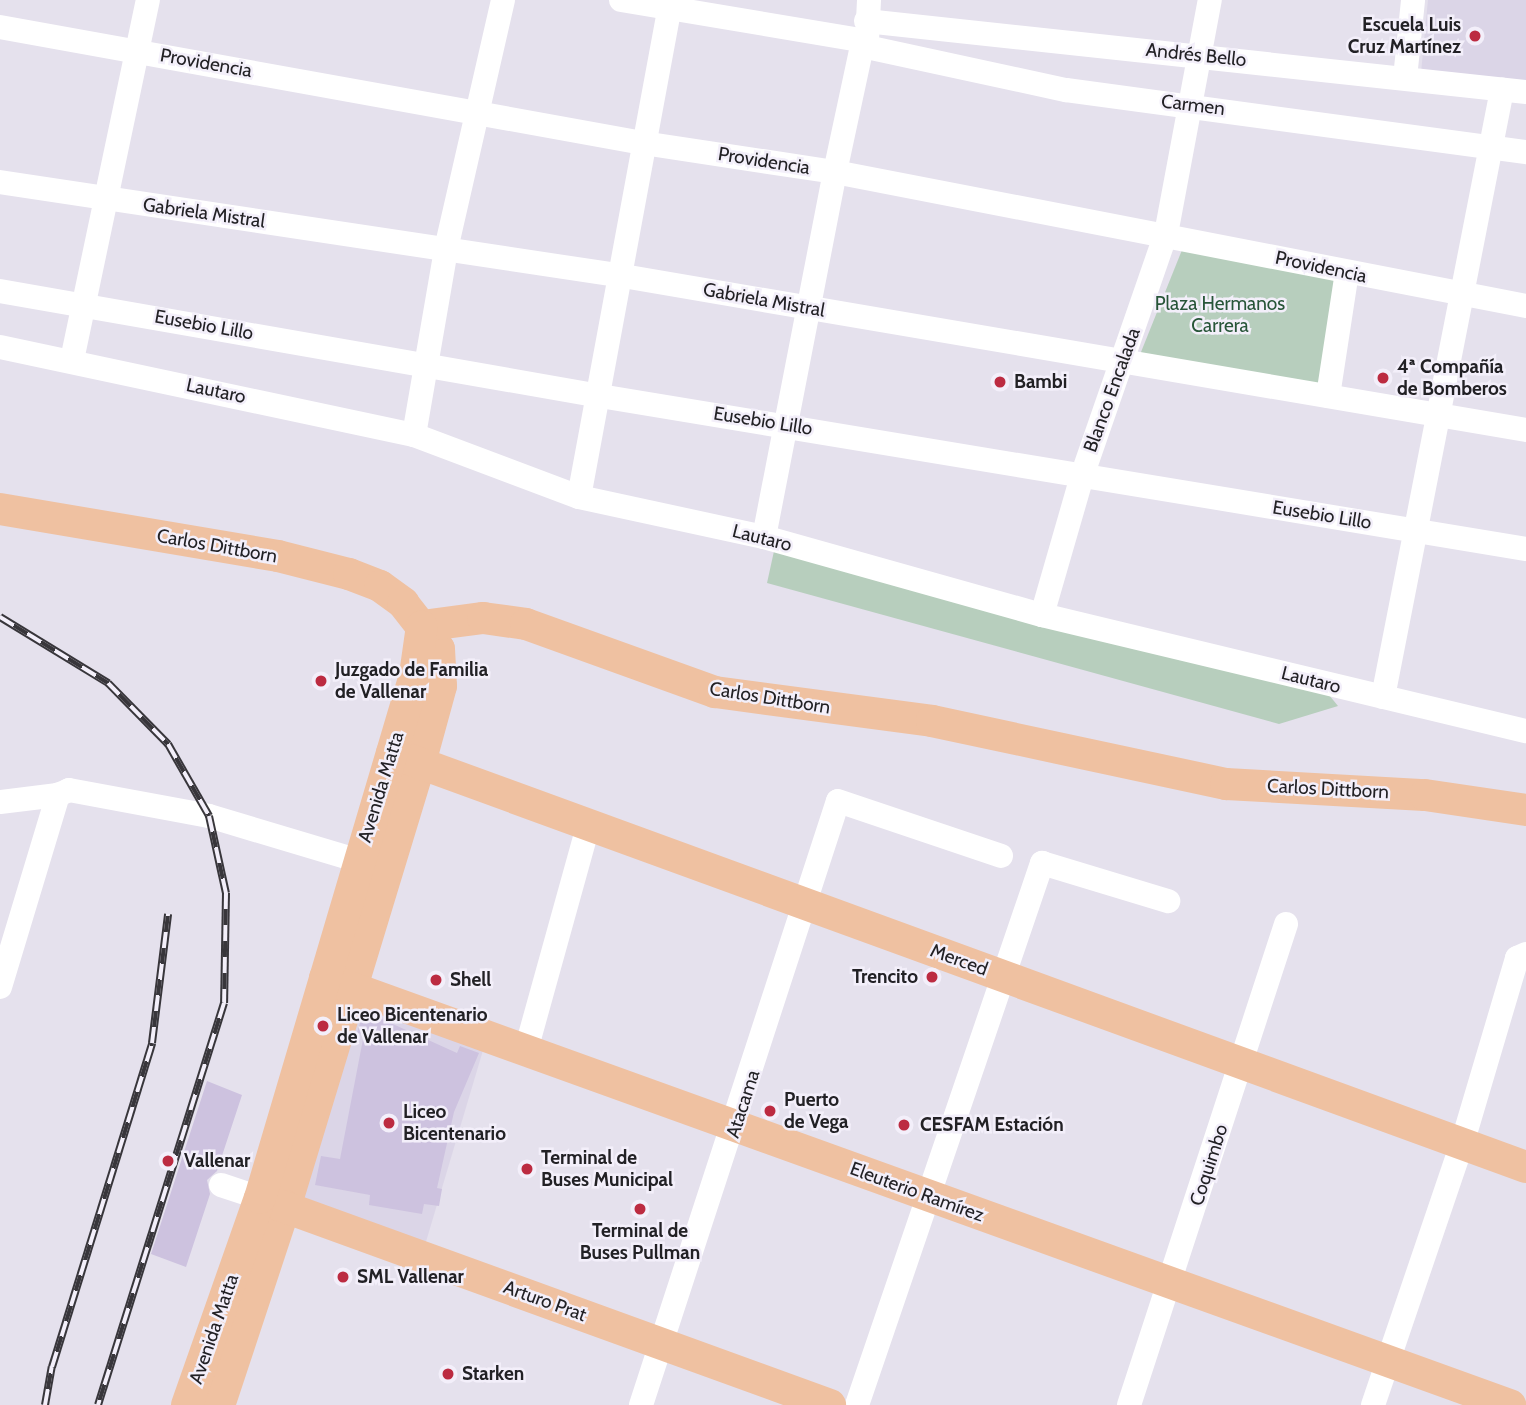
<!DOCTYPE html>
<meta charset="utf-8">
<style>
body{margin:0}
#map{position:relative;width:1526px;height:1405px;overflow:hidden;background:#e5e1ed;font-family:Cabin,sans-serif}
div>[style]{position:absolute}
.built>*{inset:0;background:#dbd5e7}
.green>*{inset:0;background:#b7cebd}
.building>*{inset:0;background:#cdc2df}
.minor>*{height:24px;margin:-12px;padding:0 12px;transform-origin:12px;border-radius:12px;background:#fff}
.major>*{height:32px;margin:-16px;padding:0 16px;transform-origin:16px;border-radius:16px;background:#efc1a1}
.rail>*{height:8px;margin-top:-4px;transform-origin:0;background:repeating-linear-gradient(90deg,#f3effa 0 16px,#38363b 0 32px);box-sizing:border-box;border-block:2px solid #38363b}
.dots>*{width:19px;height:19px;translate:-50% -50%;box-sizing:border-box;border:4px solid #f3effa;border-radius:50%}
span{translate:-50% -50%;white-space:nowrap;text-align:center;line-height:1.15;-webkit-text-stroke:5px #f3effa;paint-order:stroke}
.poi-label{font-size:19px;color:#222125;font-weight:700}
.right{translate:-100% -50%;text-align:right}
.left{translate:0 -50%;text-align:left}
.street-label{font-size:19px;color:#222125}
.park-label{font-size:19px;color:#275538}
</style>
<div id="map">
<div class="built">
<i style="clip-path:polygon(1428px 0,1526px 0,1526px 82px,1421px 73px)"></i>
<i style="clip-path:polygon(357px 1000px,484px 1047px,425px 1245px,293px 1199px)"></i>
</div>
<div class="green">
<i style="clip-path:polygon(1182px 250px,1335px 280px,1320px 388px,1139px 357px)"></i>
<i style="clip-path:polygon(774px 551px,1325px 690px,1338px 706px,1279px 724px,767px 583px)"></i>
</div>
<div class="building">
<i style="clip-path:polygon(364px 1011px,457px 1053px,460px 1046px,479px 1053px,454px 1112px,437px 1188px,442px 1189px,439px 1206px,424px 1204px,422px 1214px,369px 1205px,370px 1195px,315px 1185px,321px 1156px,340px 1159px,364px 1034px,357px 1033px)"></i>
<i style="clip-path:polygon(207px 1081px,242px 1095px,217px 1171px,207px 1180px,210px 1194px,186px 1267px,151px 1254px)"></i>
</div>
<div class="minor">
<i style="left:621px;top:0;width:249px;rotate:9.5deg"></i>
<i style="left:866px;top:21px;width:664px;rotate:6.14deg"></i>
<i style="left:0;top:27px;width:653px;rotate:10.23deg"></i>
<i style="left:643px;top:143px;width:194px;rotate:8.6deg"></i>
<i style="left:835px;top:172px;width:704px;rotate:10.97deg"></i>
<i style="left:862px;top:46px;width:209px;rotate:12.2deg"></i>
<i style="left:1066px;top:90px;width:464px;rotate:7.7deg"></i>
<i style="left:1405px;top:78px;width:78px;rotate:-84.1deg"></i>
<i style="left:0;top:182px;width:630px;rotate:8.58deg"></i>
<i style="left:623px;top:276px;width:916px;rotate:9.68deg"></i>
<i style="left:0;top:291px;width:609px;rotate:9.93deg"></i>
<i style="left:600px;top:396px;width:939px;rotate:9.38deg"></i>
<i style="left:0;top:347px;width:423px;rotate:12deg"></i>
<i style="left:414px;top:435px;width:176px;rotate:20.6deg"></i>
<i style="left:579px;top:497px;width:189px;rotate:12.2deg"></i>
<i style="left:764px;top:537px;width:289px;rotate:15.7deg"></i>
<i style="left:1042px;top:615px;width:498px;rotate:13.5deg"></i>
<i style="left:72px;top:360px;width:368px;rotate:-78.1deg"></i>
<i style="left:1328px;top:396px;width:125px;rotate:-81.3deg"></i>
<i style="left:414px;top:435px;width:189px;rotate:-80.2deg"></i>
<i style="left:446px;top:249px;width:255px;rotate:-77.1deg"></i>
<i style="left:579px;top:497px;width:505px;rotate:-79.51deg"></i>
<i style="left:764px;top:537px;width:372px;rotate:-79deg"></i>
<i style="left:835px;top:172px;width:129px;rotate:-77.9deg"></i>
<i style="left:862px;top:46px;width:7px;rotate:-45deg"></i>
<i style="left:867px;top:41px;width:41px;rotate:-87.2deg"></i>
<i style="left:1042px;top:615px;width:145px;rotate:-73.9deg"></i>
<i style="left:1082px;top:476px;width:256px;rotate:-70.9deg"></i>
<i style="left:1166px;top:234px;width:238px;rotate:-79.4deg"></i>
<i style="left:1383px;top:697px;width:619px;rotate:-78.91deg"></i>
<i style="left:0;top:802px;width:58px;rotate:-6.9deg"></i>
<i style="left:0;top:987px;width:201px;rotate:-73.2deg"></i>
<i style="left:58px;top:795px;width:12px;rotate:-24deg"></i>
<i style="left:69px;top:790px;width:142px;rotate:10.5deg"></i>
<i style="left:209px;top:816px;width:157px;rotate:16.7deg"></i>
<i style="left:526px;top:1050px;width:236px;rotate:-74.5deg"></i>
<i style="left:221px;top:1185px;width:41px;rotate:18.4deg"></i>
<i style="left:641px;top:1405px;width:635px;rotate:-71.94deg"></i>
<i style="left:838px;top:801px;width:172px;rotate:18.6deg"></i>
<i style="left:857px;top:1405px;width:573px;rotate:-71.15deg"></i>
<i style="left:1042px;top:863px;width:132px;rotate:16.8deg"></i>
<i style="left:1129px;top:1405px;width:506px;rotate:-71.92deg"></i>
<i style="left:1373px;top:1405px;width:276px;rotate:-71.2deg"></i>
<i style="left:1462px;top:1144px;width:194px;rotate:-73.5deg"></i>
<i style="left:1517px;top:958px;width:10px;rotate:-24deg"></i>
</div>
<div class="major">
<i style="left:0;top:509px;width:282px;rotate:9.6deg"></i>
<i style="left:278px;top:556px;width:73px;rotate:14.2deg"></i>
<i style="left:349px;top:574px;width:33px;rotate:21deg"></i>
<i style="left:380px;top:586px;width:29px;rotate:36deg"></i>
<i style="left:403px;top:603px;width:58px;rotate:52deg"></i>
<i style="left:439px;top:649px;width:37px;rotate:87deg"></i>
<i style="left:441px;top:686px;width:80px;rotate:105.3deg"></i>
<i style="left:420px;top:763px;width:463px;rotate:106.9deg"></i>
<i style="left:285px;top:1206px;width:210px;rotate:108.3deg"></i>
<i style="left:422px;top:626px;width:62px;rotate:-7.5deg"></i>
<i style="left:483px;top:618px;width:43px;rotate:7.9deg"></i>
<i style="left:526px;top:624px;width:201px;rotate:19.8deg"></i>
<i style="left:715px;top:692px;width:219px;rotate:7.6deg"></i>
<i style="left:932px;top:721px;width:301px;rotate:12.1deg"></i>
<i style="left:1226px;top:784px;width:199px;rotate:3.2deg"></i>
<i style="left:1425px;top:795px;width:102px;rotate:8.4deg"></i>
<i style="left:392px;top:753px;width:1207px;rotate:20.06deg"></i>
<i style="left:325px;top:978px;width:1260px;rotate:19.82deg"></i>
<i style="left:268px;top:1201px;width:598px;rotate:19.95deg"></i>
<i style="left:187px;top:1405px;width:219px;rotate:-70.6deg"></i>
<i style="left:260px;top:1198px;width:545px;rotate:-73.49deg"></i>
<i style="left:415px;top:675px;width:49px;rotate:-81.9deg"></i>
</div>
<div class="rail">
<i style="left:0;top:617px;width:127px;rotate:31.4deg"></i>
<i style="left:108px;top:683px;width:86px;rotate:45.5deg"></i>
<i style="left:168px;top:744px;width:83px;rotate:60.3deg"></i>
<i style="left:209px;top:816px;width:79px;rotate:77.6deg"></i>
<i style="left:226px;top:893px;width:110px;rotate:91deg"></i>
<i style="left:224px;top:1003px;width:421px;rotate:107.4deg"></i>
<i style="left:45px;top:1405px;width:39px;rotate:-80deg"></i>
<i style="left:52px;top:1367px;width:339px;rotate:-72.8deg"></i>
<i style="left:152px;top:1043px;width:130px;rotate:-82.9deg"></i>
</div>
<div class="dots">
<i style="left:1475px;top:36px;background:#bc2b41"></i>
<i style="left:1383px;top:378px;background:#bc2b41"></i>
<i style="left:1000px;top:382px;background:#bc2b41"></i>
<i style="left:321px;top:681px;background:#bc2b41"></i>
<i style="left:932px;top:977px;background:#bc2b41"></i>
<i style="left:436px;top:980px;background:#bc2b41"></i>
<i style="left:323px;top:1026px;background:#bc2b41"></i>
<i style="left:770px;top:1111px;background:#bc2b41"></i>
<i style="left:389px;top:1123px;background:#bc2b41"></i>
<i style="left:904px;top:1125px;background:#bc2b41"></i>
<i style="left:168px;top:1161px;background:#bc2b41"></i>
<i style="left:527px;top:1169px;background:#bc2b41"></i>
<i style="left:640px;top:1209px;background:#bc2b41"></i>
<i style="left:343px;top:1277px;background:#bc2b41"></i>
<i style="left:448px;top:1374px;background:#bc2b41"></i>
</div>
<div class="poi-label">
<span class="right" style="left:1461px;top:36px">Escuela Luis<br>Cruz Martínez</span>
<span class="left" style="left:1397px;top:378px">4ª Compañía<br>de Bomberos</span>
<span class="left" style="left:1014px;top:382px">Bambi</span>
<span class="left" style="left:335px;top:681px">Juzgado de Familia<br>de Vallenar</span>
<span class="right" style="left:918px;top:977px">Trencito</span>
<span class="left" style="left:450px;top:980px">Shell</span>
<span class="left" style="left:337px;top:1026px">Liceo Bicentenario<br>de Vallenar</span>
<span class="left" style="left:784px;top:1111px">Puerto<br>de Vega</span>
<span class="left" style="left:403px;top:1123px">Liceo<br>Bicentenario</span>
<span class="left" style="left:920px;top:1125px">CESFAM Estación</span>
<span class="left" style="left:541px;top:1169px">Terminal de<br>Buses Municipal</span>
<span class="left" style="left:184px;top:1161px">Vallenar</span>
<span style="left:640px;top:1242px">Terminal de<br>Buses Pullman</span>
<span class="left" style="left:357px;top:1277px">SML Vallenar</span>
<span class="left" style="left:462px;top:1374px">Starken</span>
</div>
<div class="street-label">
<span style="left:1196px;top:55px;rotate:6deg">Andrés Bello</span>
<span style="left:206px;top:63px;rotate:10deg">Providencia</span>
<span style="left:1193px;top:105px;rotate:7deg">Carmen</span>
<span style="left:764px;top:161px;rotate:9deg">Providencia</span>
<span style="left:204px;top:213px;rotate:8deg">Gabriela Mistral</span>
<span style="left:1321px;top:267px;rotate:12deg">Providencia</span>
<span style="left:764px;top:300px;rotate:10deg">Gabriela Mistral</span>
<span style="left:204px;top:325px;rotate:10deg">Eusebio Lillo</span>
<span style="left:1112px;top:390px;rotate:-70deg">Blanco Encalada</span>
<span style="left:216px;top:391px;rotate:12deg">Lautaro</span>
<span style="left:763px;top:421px;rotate:9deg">Eusebio Lillo</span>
<span style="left:1322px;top:515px;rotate:9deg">Eusebio Lillo</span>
<span style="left:762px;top:538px;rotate:14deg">Lautaro</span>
<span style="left:217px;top:546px;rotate:10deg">Carlos Dittborn</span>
<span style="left:1311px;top:680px;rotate:14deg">Lautaro</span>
<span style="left:770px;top:698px;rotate:9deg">Carlos Dittborn</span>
<span style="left:381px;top:787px;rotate:-73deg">Avenida Matta</span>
<span style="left:1328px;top:789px;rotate:3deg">Carlos Dittborn</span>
<span style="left:959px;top:960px;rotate:20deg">Merced</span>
<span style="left:743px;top:1104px;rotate:-72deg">Atacama</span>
<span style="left:1209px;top:1165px;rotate:-72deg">Coquimbo</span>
<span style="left:917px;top:1192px;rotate:20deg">Eleuterio Ramírez</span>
<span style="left:545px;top:1301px;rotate:20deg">Arturo Prat</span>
<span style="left:214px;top:1329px;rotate:-71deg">Avenida Matta</span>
</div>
<div class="park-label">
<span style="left:1220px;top:315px">Plaza Hermanos<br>Carrera</span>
</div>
</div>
